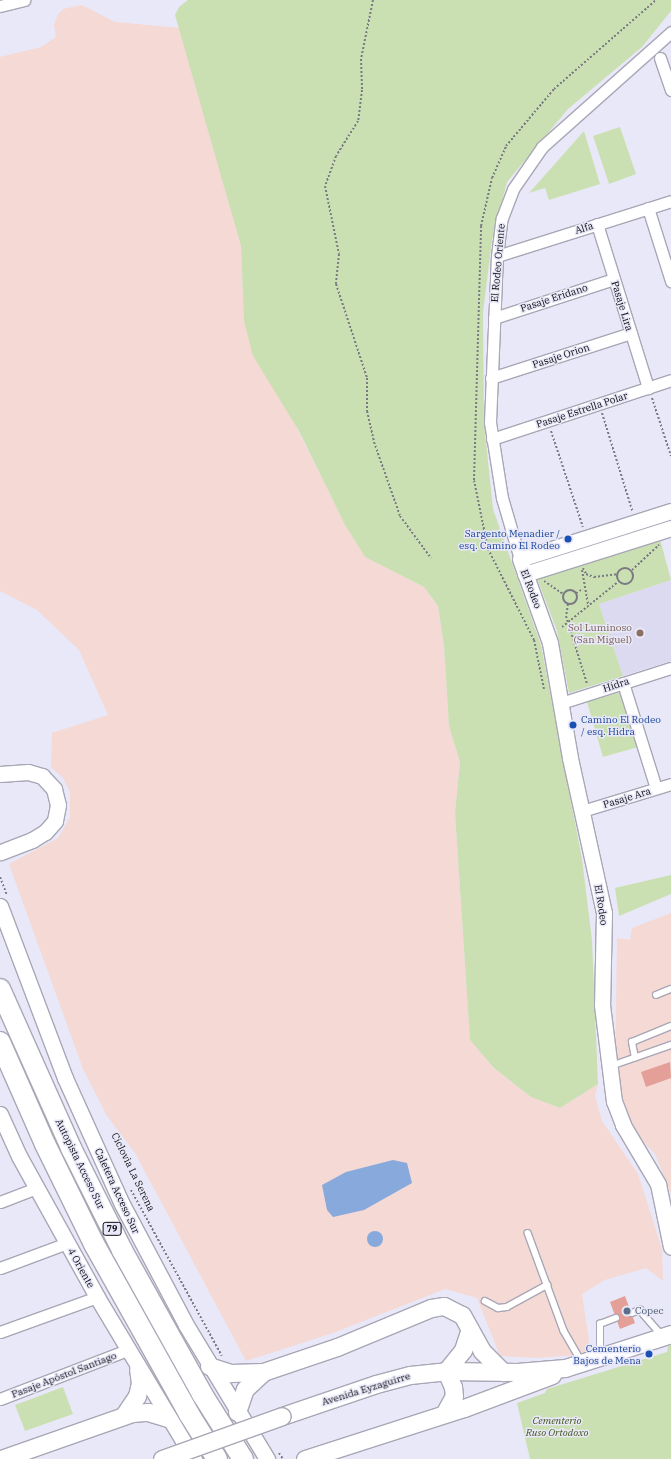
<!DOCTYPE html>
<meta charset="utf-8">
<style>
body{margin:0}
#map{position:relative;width:671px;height:1459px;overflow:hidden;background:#e9e8f8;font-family:"IBM Plex Serif",serif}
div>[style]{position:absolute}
.industrial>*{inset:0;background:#f4d9d5}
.built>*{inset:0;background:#dcdaf0}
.green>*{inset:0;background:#cbe0b2}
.water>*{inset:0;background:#88a9dc}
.round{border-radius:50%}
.building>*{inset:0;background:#e39f98}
.path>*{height:2px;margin-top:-1px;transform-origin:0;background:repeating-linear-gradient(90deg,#7a7a84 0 2px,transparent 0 4px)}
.path>.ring{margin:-1px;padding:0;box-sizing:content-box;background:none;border:2px solid #7a7a84;border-radius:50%}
.roads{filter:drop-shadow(1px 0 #a8a7b6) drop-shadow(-1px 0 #a8a7b6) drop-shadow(0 1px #a8a7b6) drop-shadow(0 -1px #a8a7b6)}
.lane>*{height:5.5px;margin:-2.75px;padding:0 2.75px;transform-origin:2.75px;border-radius:2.75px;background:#fff}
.street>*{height:11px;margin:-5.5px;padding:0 5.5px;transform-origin:5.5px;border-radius:5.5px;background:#fff}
.secondary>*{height:15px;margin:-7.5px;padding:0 7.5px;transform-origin:7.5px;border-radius:7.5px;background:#fff}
.primary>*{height:17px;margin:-8.5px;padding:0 8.5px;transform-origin:8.5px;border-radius:8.5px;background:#fff}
.highway>*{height:20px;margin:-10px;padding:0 10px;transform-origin:10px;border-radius:10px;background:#fff}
.bridges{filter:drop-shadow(1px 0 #a8a7b6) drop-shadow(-1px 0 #a8a7b6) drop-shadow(0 1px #a8a7b6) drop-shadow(0 -1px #a8a7b6)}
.primary-bridge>*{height:17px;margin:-8.5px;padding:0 8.5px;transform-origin:8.5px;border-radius:8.5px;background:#fff}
.dots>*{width:11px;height:11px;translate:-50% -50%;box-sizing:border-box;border:2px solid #e9e8f8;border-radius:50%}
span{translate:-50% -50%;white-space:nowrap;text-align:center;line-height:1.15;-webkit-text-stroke:3px #e9e8f8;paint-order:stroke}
.shield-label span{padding:1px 3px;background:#e9e8f8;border:1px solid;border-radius:3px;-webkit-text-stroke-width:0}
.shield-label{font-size:9px;color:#0e0e13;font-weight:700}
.street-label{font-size:10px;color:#0e0e13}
.transit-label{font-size:10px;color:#164399}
.right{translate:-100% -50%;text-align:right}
.left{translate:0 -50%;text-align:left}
.education-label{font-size:10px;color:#785e54}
.service-label{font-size:10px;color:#4e5e75}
.park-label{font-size:10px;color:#3d5417;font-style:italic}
</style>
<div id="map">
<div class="industrial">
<i style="clip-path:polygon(82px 5px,115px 22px,181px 28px,241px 246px,244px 321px,345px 525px,365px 557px,424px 587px,438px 606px,444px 646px,449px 726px,460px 762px,455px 813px,470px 1040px,494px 1068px,531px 1097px,560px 1108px,598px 1084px,595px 1096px,602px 1121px,638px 1174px,662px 1249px,663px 1281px,646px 1268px,605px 1280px,582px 1294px,591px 1354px,536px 1358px,500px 1356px,477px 1298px,445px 1289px,333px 1333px,246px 1361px,135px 1153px,107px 1116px,83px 1069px,9px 864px,58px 838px,70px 817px,70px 792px,63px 778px,51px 767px,52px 733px,108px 715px,79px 650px,37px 610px,0 591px,0 57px,41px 47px,56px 37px,54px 25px,58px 14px,63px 9px)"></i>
<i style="clip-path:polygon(671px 913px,671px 1194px,655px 1154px,627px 1126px,615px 1078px,617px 938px,630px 940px,632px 928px)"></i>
</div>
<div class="built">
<i style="clip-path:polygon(671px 580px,671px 661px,623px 676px,599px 604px)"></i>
</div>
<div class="green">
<i style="clip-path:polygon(188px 0,671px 0,671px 11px,642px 47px,568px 109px,507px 182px,492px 240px,483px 313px,484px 423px,493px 509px,541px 645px,582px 859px,592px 940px,598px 1084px,560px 1108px,531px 1097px,494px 1068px,470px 1040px,455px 813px,460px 762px,449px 726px,444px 646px,438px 606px,424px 587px,365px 557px,345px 525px,299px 431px,253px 356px,244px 321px,241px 246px,175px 15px,179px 7px)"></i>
<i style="clip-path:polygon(620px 127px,636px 174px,609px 184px,593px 136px)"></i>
<i style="clip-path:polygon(584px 131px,600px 184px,549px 200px,545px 188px,529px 193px)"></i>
<i style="clip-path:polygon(659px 535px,671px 580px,599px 604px,623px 676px,569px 693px,557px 631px,538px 581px,541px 575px)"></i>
<i style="clip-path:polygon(621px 692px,638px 747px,603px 757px,587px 702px)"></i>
<i style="clip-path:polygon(671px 875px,671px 894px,619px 916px,615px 888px)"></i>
<i style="clip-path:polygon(671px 1345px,671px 1459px,530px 1459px,517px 1403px,545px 1393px,547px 1389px,667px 1352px,668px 1346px)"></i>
<i style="clip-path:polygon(63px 1387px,73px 1414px,25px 1431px,15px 1405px)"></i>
</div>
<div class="water">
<i style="clip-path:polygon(393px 1160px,407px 1163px,412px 1183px,364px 1210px,333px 1217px,327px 1210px,322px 1185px,346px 1172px)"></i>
<i class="round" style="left:367px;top:1231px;width:16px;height:16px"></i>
</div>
<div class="building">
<i style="clip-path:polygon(670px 1062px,671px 1078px,646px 1087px,641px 1072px)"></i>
<i style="clip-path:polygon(625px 1296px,635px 1323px,620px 1329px,610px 1302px)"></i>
</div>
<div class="path">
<i style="left:373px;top:0;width:60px;rotate:101.5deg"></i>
<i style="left:361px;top:59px;width:31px;rotate:88deg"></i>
<i style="left:362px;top:90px;width:31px;rotate:97deg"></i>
<i style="left:358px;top:121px;width:41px;rotate:122.2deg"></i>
<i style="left:336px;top:156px;width:32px;rotate:110deg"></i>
<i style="left:325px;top:186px;width:69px;rotate:78.4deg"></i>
<i style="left:339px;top:254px;width:30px;rotate:96deg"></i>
<i style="left:336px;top:284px;width:99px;rotate:71.7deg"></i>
<i style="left:367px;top:378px;width:33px;rotate:90deg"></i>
<i style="left:367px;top:411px;width:32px;rotate:77deg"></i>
<i style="left:374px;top:442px;width:78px;rotate:70.6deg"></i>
<i style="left:400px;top:516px;width:52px;rotate:53.6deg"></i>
<i style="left:652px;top:398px;width:61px;rotate:71.9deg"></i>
<i style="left:602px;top:413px;width:102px;rotate:72.8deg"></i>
<i style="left:551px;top:431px;width:101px;rotate:71.6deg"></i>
<i class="ring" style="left:617px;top:568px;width:14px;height:14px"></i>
<i style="left:583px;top:568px;width:7px;rotate:63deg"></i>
<i style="left:586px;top:574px;width:9px;rotate:21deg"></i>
<i style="left:594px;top:577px;width:23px;rotate:-7deg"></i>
<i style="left:582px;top:570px;width:36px;rotate:80deg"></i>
<i style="left:632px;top:570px;width:37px;rotate:-43deg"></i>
<i style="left:544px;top:581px;width:23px;rotate:34deg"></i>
<i class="ring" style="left:563px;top:590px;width:12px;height:12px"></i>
<i style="left:576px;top:593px;width:8px;rotate:-30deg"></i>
<i style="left:568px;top:604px;width:12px;rotate:99deg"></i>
<i style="left:566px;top:616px;width:71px;rotate:72.8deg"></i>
<i style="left:562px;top:627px;width:73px;rotate:-38.9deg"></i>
<i style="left:544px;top:689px;width:50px;rotate:-101.5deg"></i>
<i style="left:534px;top:640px;width:102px;rotate:-116.8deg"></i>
<i style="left:488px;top:549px;width:70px;rotate:-101.5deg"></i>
<i style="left:474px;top:480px;width:254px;rotate:-88.4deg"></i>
<i style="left:481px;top:226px;width:49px;rotate:-77.1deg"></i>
<i style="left:492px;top:178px;width:35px;rotate:-66deg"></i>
<i style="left:506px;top:146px;width:75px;rotate:-49.9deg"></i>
<i style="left:554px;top:89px;width:135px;rotate:-41.1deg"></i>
<i style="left:0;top:877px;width:19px;rotate:69deg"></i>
<i style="left:131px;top:1190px;width:189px;rotate:61.3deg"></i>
<i style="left:279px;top:1453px;width:7px;rotate:56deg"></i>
</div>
<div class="roads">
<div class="lane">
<i style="left:656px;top:995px;width:16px;rotate:-22deg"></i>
<i style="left:635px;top:1058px;width:16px;rotate:-101deg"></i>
<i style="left:632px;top:1042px;width:42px;rotate:-22.3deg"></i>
<i style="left:611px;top:1066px;width:64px;rotate:-19.3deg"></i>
<i style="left:528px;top:1233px;width:104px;rotate:69.8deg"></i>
<i style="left:564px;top:1331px;width:34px;rotate:60deg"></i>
<i style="left:485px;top:1301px;width:15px;rotate:28deg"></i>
<i style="left:498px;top:1308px;width:9px;rotate:-6deg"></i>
<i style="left:507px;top:1307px;width:46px;rotate:-28.8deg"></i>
<i style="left:632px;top:1313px;width:9px;rotate:-21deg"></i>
<i style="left:640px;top:1310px;width:33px;rotate:49deg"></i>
<i style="left:600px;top:1354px;width:30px;rotate:-90deg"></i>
<i style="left:600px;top:1324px;width:17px;rotate:-21deg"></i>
</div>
<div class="street">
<i style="left:0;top:6px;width:25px;rotate:-14deg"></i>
<i style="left:660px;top:58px;width:34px;rotate:71deg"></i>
<i style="left:648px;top:208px;width:77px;rotate:72.5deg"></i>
<i style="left:597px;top:224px;width:172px;rotate:72.7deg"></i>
<i style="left:497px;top:256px;width:182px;rotate:-17.5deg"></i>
<i style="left:494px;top:318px;width:126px;rotate:-18deg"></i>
<i style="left:491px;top:378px;width:147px;rotate:-17.8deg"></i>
<i style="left:492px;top:439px;width:188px;rotate:-18.2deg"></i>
<i style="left:520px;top:559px;width:64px;rotate:-106.4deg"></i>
<i style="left:502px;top:498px;width:77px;rotate:-99deg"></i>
<i style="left:490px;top:422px;width:166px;rotate:-87.6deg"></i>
<i style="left:497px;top:256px;width:38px;rotate:-83deg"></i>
<i style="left:502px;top:218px;width:31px;rotate:-69deg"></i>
<i style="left:513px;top:189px;width:51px;rotate:-55.4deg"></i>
<i style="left:542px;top:147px;width:173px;rotate:-41.7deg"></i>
<i style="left:623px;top:683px;width:110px;rotate:72.6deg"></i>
<i style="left:561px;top:703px;width:115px;rotate:-17.7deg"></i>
<i style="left:582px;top:811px;width:93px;rotate:-16.9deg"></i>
<i style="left:0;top:1202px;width:40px;rotate:-21deg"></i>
<i style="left:0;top:1268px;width:72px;rotate:-20.5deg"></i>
<i style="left:0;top:1332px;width:103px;rotate:-19.8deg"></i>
<i style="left:0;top:1399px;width:136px;rotate:-21.1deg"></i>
</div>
<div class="secondary">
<i style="left:671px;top:511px;width:158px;rotate:162.4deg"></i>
<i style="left:520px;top:559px;width:89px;rotate:70.3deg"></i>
<i style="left:550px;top:643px;width:117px;rotate:80.1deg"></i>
<i style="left:570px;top:758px;width:159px;rotate:77.6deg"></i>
<i style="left:604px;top:913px;width:92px;rotate:91.2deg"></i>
<i style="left:602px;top:1005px;width:97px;rotate:82.9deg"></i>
<i style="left:614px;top:1101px;width:26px;rotate:69deg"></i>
<i style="left:623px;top:1125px;width:69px;rotate:59.3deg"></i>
<i style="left:658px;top:1184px;width:64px;rotate:78.3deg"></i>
<i style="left:525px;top:574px;width:153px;rotate:-17.5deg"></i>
<i style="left:0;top:774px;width:28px;rotate:-4deg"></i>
<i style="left:28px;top:772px;width:15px;rotate:16deg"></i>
<i style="left:42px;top:776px;width:18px;rotate:47deg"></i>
<i style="left:54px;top:789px;width:16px;rotate:76deg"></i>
<i style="left:58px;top:805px;width:16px;rotate:101deg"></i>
<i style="left:55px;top:821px;width:15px;rotate:132deg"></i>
<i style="left:45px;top:832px;width:15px;rotate:148deg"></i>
<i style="left:32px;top:840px;width:34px;rotate:159deg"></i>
<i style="left:0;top:906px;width:184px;rotate:69.3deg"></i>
<i style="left:65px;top:1078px;width:138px;rotate:65.7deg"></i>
<i style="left:122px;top:1204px;width:137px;rotate:62.1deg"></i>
<i style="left:186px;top:1325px;width:157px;rotate:58.8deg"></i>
<i style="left:0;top:1114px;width:46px;rotate:65.7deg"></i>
<i style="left:19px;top:1156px;width:161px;rotate:61deg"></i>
<i style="left:97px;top:1297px;width:189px;rotate:59.1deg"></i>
</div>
<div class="primary">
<i style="left:209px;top:1366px;width:23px;rotate:18deg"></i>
<i style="left:231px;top:1373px;width:32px;rotate:-2deg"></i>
<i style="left:263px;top:1372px;width:78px;rotate:-18.7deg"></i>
<i style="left:337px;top:1347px;width:102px;rotate:-22.5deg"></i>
<i style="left:431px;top:1308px;width:13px;rotate:-9deg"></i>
<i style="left:444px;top:1306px;width:20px;rotate:27deg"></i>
<i style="left:462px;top:1315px;width:41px;rotate:60.9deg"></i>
<i style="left:482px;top:1351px;width:30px;rotate:45deg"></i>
<i style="left:446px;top:1371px;width:27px;rotate:-51deg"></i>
<i style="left:463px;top:1350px;width:22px;rotate:-72deg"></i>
<i style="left:237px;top:1412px;width:24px;rotate:-71deg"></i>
<i style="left:245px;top:1389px;width:25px;rotate:-43deg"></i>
<i style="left:445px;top:1412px;width:18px;rotate:-61deg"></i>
<i style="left:454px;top:1396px;width:9px;rotate:-96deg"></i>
<i style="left:453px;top:1387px;width:17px;rotate:-114deg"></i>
<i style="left:124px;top:1415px;width:23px;rotate:-56deg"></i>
<i style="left:137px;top:1396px;width:13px;rotate:-77deg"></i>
<i style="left:140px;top:1383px;width:14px;rotate:-98deg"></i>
<i style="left:282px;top:1416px;width:99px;rotate:-18.8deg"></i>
<i style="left:376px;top:1384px;width:35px;rotate:-15deg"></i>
<i style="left:410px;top:1375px;width:36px;rotate:-6deg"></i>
<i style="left:446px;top:1371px;width:71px;rotate:0.8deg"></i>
<i style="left:517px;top:1372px;width:48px;rotate:-4.8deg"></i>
<i style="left:565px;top:1368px;width:111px;rotate:-17.8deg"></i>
<i style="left:1px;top:1459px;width:139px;rotate:-19.3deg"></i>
<i style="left:132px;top:1413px;width:16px;rotate:-4deg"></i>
<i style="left:148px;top:1412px;width:21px;rotate:17deg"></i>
<i style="left:305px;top:1459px;width:167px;rotate:-17.8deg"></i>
<i style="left:464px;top:1408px;width:94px;rotate:-20.6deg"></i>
</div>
<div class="highway">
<i style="left:0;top:989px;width:174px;rotate:65.9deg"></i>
<i style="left:71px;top:1148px;width:114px;rotate:63.4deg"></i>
<i style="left:122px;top:1250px;width:165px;rotate:60.9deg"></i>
<i style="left:202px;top:1394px;width:77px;rotate:57.8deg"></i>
<i style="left:0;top:1042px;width:111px;rotate:66.2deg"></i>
<i style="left:45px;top:1144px;width:111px;rotate:63.9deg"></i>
<i style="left:94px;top:1244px;width:195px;rotate:60.8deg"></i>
<i style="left:189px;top:1414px;width:53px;rotate:58.1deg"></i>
</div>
</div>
<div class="bridges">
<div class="primary-bridge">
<i style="left:162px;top:1459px;width:127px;rotate:-19.7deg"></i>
</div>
</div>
<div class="dots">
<i style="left:568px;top:539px;background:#1a4fb4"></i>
<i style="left:640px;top:633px;background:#8d6e63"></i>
<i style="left:573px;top:725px;background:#1a4fb4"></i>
<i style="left:627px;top:1311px;background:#5c6f8a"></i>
<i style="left:649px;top:1354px;background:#1a4fb4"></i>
</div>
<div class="shield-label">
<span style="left:112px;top:1229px">79</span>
</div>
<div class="street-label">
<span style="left:584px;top:228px;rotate:-18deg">Alfa</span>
<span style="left:498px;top:263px;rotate:-85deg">El Rodeo Oriente</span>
<span style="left:554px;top:298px;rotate:-18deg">Pasaje Eridano</span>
<span style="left:622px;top:306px;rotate:73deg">Pasaje Lira</span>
<span style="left:561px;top:356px;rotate:-18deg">Pasaje Orion</span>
<span style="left:582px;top:410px;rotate:-18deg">Pasaje Estrella Polar</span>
<span style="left:531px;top:589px;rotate:69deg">El Rodeo</span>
<span style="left:616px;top:685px;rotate:-18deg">Hidra</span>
<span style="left:627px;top:798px;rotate:-17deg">Pasaje Ara</span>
<span style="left:601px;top:905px;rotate:81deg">El Rodeo</span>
<span style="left:80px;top:1164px;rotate:64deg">Autopista Acceso Sur</span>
<span style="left:133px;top:1172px;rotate:64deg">Ciclovìa La Serena</span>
<span style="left:117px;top:1191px;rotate:65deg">Caletera Acceso Sur</span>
<span style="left:81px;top:1268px;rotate:61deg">4 Oriente</span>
<span style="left:64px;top:1375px;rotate:-21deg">Pasaje Apóstol Santiago</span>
<span style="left:366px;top:1389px;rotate:-17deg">Avenida Eyzaguirre</span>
</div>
<div class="transit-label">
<span class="right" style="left:560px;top:539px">Sargento Menadier /<br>esq. Camino El Rodeo</span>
<span class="left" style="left:581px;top:725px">Camino El Rodeo<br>/ esq. Hidra</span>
<span class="right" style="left:641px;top:1354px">Cementerio<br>Bajos de Mena</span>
</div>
<div class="education-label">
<span class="right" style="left:632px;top:633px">Sol Luminoso<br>(San Miguel)</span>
</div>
<div class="service-label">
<span class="left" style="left:635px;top:1311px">Copec</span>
</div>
<div class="park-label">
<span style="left:557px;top:1426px">Cementerio<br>Ruso Ortodoxo</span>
</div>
</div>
